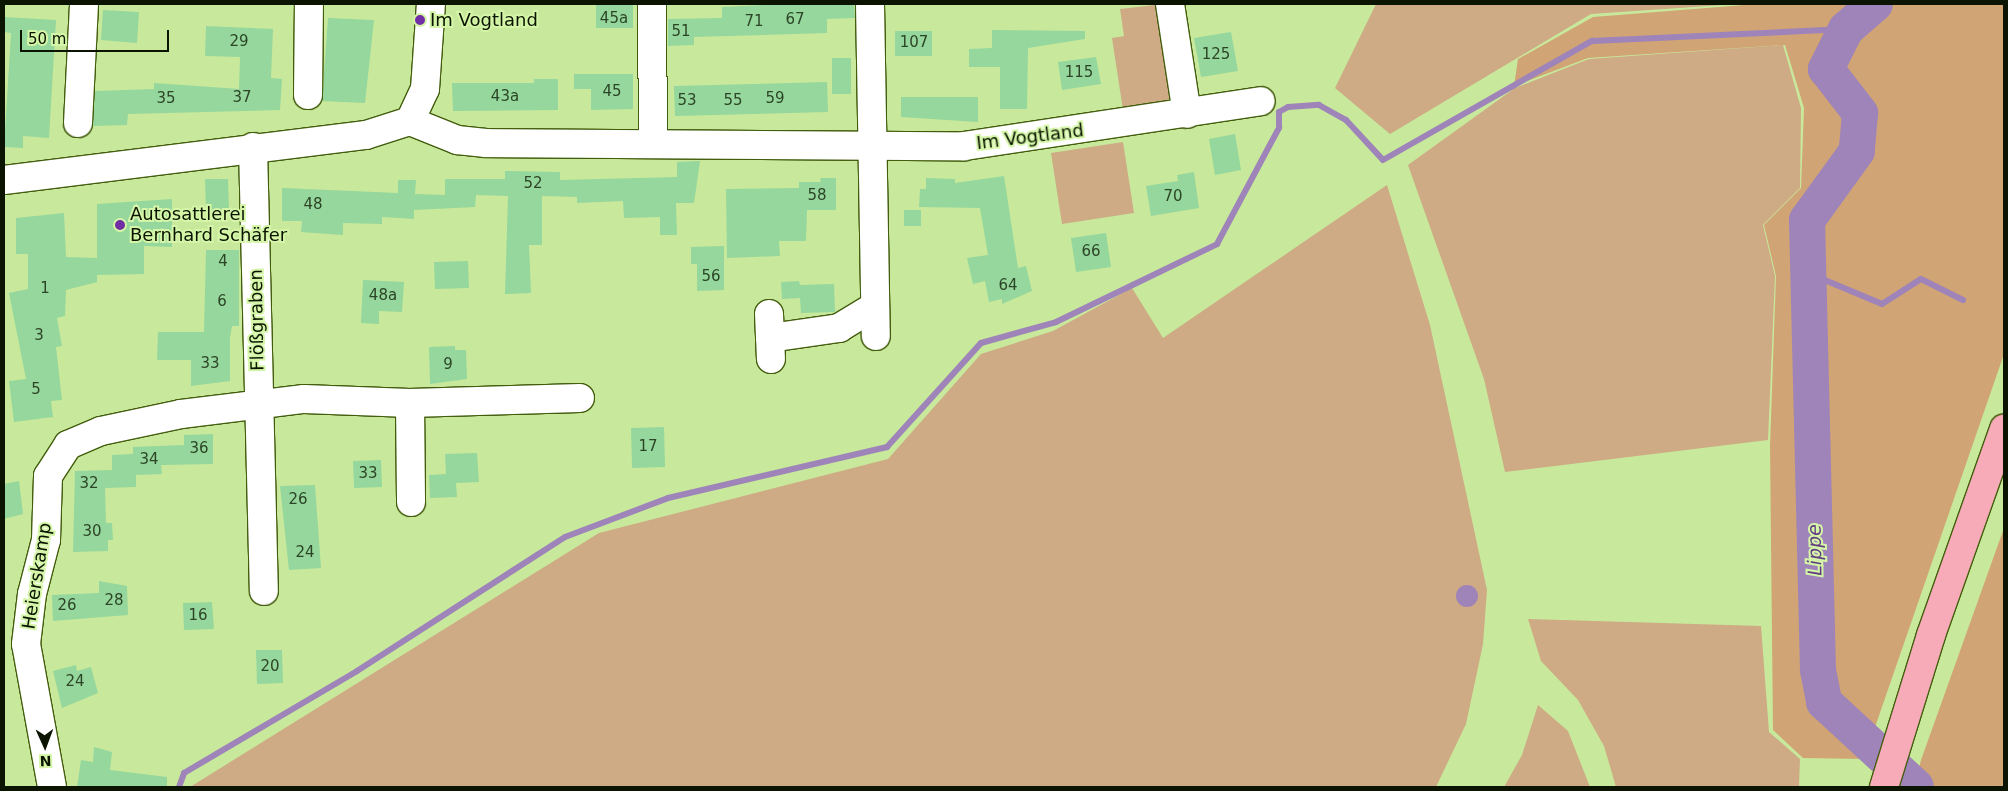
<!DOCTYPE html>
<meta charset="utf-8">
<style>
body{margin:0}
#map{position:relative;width:2008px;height:791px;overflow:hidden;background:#c8e99b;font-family:"DejaVu Sans",sans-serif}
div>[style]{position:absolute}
.green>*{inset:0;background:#ceaa85}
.forest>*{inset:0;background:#d1a475}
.water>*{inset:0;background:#9e84b9}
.round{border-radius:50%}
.stream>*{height:6px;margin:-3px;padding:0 3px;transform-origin:3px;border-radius:3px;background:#9e84b9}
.river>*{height:36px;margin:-18px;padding:0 18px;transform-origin:18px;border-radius:18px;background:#9e84b9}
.building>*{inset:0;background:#95d79c}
.roads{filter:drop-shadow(1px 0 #435d0d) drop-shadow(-1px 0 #435d0d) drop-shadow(0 1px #435d0d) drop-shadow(0 -1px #435d0d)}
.minor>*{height:28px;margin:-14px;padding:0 14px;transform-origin:14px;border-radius:14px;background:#fff}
.highway>*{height:28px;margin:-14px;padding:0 14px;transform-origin:14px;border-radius:14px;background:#f7abb9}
.dots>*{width:14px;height:14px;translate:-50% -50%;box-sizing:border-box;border:2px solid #d5f6a8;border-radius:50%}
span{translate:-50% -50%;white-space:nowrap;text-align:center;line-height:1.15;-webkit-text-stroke:4px #d5f6a8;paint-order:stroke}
.number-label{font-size:15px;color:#2d4527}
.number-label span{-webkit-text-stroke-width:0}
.poi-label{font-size:18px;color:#0a1400}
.left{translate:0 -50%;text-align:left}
.street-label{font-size:18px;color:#0a1400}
.water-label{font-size:19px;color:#613e81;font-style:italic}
.frame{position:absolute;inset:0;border:5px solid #0a1400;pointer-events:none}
.north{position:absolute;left:20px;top:721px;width:50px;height:50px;-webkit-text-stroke:4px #d5f6a8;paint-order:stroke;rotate:178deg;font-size:14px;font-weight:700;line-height:20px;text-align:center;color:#0a1400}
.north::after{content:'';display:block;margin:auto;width:18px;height:22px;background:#0a1400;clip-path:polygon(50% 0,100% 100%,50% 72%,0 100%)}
.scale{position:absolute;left:20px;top:30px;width:149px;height:22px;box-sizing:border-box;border:2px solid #0a1400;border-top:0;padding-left:6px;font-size:15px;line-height:18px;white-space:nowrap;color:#0a1400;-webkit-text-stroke:4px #d5f6a8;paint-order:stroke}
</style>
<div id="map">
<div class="green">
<i style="clip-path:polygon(1164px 4px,1177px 92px,1163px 104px,1123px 110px,1112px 38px,1124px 36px,1120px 9px)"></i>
<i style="clip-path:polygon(1376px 4px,1737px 4px,1591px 14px,1390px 134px,1335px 88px)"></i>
<i style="clip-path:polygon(1783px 45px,1801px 108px,1800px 188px,1763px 225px,1775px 276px,1768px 440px,1505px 472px,1484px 379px,1408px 165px,1515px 88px,1589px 59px)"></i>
<i style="clip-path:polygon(1123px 142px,1134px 213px,1062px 224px,1051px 153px)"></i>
<i style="clip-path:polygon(1387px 185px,1430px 325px,1487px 590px,1483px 644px,1466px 724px,1436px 787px,190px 787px,599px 533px,888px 459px,981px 354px,1053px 331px,1132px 288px,1163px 338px)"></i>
<i style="clip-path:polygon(1528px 619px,1761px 626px,1769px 732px,1800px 759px,1799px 787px,1616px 787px,1604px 746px,1578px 700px,1541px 661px)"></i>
<i style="clip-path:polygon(1538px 705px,1568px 731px,1590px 787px,1504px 787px,1522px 755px)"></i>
</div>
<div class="forest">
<i style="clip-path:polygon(1757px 4px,2004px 4px,2004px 354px,1864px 759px,1803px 758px,1773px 730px,1770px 446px,1776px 276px,1764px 225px,1801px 188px,1804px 108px,1785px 45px,1588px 58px,1514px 86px,1518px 59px,1593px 17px)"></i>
<i style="clip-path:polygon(2004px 528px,2004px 787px,1914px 787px,1921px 760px)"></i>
</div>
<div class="water">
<i class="round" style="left:1456px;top:585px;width:22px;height:22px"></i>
</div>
<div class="stream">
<i style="left:1808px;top:273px;width:80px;rotate:22.7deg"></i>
<i style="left:1882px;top:304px;width:46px;rotate:-32.7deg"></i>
<i style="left:1921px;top:279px;width:47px;rotate:26.6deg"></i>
<i style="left:179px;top:787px;width:15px;rotate:-70deg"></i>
<i style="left:184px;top:773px;width:201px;rotate:-30.5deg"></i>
<i style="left:357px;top:671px;width:247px;rotate:-32.8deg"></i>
<i style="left:565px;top:537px;width:110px;rotate:-20.7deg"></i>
<i style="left:668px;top:498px;width:225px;rotate:-13.1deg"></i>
<i style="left:887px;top:447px;width:140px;rotate:-47.9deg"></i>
<i style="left:981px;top:343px;width:78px;rotate:-15.6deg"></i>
<i style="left:1056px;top:322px;width:179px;rotate:-25.8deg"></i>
<i style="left:1217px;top:244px;width:132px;rotate:-61.9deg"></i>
<i style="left:1279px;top:128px;width:16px;rotate:-90deg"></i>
<i style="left:1279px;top:112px;width:10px;rotate:-29deg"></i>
<i style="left:1288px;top:107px;width:31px;rotate:-4deg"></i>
<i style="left:1319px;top:105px;width:31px;rotate:29deg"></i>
<i style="left:1346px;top:120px;width:54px;rotate:47.2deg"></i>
<i style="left:1383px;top:160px;width:241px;rotate:-29.7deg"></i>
<i style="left:1592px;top:41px;width:254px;rotate:-2.7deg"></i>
</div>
<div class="river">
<i style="left:1875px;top:4px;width:38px;rotate:139deg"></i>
<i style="left:1846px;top:29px;width:45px;rotate:116.6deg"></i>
<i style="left:1826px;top:69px;width:56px;rotate:52.3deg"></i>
<i style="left:1860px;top:113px;width:38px;rotate:95deg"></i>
<i style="left:1857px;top:151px;width:85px;rotate:125.9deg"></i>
<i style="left:1807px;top:220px;width:450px;rotate:88.6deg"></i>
<i style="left:1818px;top:670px;width:33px;rotate:79deg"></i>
<i style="left:1824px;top:702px;width:125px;rotate:42.7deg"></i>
</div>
<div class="building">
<i style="clip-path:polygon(596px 4px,633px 4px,633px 28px,596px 28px)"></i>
<i style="clip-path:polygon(784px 4px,854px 4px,855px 18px,827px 19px,827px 33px,694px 37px,694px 45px,668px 46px,668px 19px,722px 18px,722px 7px)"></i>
<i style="clip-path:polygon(103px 10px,139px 12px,137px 43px,101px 40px)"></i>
<i style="clip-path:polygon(4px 17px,56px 20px,49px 138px,23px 136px,23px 148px,4px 147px,11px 33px,4px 32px)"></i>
<i style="clip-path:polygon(328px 18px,374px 20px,365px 103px,322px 101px)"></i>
<i style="clip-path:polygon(206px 26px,273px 29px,271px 78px,282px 79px,280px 110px,128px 114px,127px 125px,93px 126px,95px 91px,154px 89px,154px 83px,239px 89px,240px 57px,205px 56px)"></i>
<i style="clip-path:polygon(992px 30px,1085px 31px,1085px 39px,1028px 48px,1027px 109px,1000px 109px,1000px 67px,969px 67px,969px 49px,992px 48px)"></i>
<i style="clip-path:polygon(895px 31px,932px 31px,932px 56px,895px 56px)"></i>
<i style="clip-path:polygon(1231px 32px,1238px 71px,1201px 77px,1194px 38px)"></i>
<i style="clip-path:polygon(1096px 57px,1101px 84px,1062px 90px,1058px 62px)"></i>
<i style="clip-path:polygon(832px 58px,851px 58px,851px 94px,832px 94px)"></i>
<i style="clip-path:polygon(574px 74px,633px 74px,633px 109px,591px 110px,591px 89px,574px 89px)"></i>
<i style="clip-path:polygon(534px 79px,558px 79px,558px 110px,453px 111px,452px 83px,534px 83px)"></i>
<i style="clip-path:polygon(827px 82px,828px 112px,675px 116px,674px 86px)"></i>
<i style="clip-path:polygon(901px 97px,978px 97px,978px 122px,901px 117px)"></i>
<i style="clip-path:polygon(1235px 134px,1241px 170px,1215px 175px,1209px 139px)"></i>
<i style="clip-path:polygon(700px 161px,694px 203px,676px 203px,677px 235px,660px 235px,660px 217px,624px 218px,623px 201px,577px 203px,577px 197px,542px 196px,542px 245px,529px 245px,531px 293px,505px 294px,508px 196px,476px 195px,475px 207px,414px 210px,414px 219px,382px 217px,382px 224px,343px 223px,343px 235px,301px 232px,302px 221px,282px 221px,282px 188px,398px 193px,398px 180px,416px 180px,415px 194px,445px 195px,445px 179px,505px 179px,505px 171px,560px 172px,560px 180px,677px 177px,677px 162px)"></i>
<i style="clip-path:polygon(1194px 172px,1199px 208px,1151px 216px,1146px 186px,1178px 181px,1177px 175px)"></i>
<i style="clip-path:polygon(1004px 176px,1018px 268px,1026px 266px,1032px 291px,1002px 304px,1002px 299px,989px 302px,985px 281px,973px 284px,967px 258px,988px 255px,980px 208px,919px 207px,920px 189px,926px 189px,926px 178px,955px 179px,955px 183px)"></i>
<i style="clip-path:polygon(820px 178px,836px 178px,836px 210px,807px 210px,806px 241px,779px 241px,780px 256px,727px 258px,726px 189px,799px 188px,799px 182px,821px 182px)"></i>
<i style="clip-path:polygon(205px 179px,228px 179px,229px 210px,206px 211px)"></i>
<i style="clip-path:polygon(172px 199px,172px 247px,144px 246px,144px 274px,97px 275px,97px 282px,66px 290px,65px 316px,57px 318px,62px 346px,56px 347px,62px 400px,51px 401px,53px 417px,14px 422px,9px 381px,26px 379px,9px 293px,28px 289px,28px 254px,16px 254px,16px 218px,64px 213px,66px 257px,97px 258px,97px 204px)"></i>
<i style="clip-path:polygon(904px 210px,921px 210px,921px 226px,904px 226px)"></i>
<i style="clip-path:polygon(1106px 233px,1111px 267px,1076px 272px,1071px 238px)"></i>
<i style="clip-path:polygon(724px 246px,724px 290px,697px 291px,697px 264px,691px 264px,691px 247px)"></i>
<i style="clip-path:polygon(206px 250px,239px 250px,239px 326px,232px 326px,230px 338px,230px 381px,191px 386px,191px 360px,157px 360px,158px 332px,204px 332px)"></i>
<i style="clip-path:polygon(468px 261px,469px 288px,435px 289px,434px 262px)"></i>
<i style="clip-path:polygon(363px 280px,404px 282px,402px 312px,379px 311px,379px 324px,361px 323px)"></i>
<i style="clip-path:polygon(799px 281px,800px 285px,834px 284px,835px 312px,801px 313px,800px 298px,782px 299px,781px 282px)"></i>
<i style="clip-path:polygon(455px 346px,455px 350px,466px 350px,467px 379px,430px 384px,429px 347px)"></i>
<i style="clip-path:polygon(664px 427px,665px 467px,632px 468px,631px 428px)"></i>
<i style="clip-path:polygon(213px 434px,213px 464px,161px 465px,162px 474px,136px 475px,136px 487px,105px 488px,106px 523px,112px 523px,113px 540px,108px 540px,108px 551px,73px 552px,75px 471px,112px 470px,112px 455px,133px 454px,133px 447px,184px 445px,184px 435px)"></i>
<i style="clip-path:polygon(477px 453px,479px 482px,456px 483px,457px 497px,430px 498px,429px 475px,446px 474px,445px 454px)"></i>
<i style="clip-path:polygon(381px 460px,382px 487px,354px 488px,353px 461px)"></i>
<i style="clip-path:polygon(19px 481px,23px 514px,4px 519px,4px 484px)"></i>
<i style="clip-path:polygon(315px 485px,321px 568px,289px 570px,280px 486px)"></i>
<i style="clip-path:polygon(99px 581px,127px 586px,128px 615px,53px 621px,52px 595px,99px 593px)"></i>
<i style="clip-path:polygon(212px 602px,214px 629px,184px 630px,183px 603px)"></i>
<i style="clip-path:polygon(256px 650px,282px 650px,283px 683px,257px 684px)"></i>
<i style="clip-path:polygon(76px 665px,77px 671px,91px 667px,98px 693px,62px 708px,53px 671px)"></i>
<i style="clip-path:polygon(94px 747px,112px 752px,110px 770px,167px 777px,167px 787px,77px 787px,81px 760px,93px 762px)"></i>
</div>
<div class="roads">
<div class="minor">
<i style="left:652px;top:4px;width:139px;rotate:89.6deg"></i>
<i style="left:870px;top:4px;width:332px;rotate:89deg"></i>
<i style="left:1170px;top:4px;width:111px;rotate:81.2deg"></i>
<i style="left:308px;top:95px;width:91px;rotate:-89.4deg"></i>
<i style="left:410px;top:121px;width:35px;rotate:-65deg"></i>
<i style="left:425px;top:89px;width:85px;rotate:-86deg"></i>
<i style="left:78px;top:123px;width:119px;rotate:-87.1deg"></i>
<i style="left:253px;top:147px;width:444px;rotate:88.6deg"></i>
<i style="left:4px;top:180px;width:365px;rotate:-7.1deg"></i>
<i style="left:366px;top:135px;width:46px;rotate:-17.7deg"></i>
<i style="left:410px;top:121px;width:51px;rotate:22deg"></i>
<i style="left:457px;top:140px;width:29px;rotate:6deg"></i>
<i style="left:486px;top:143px;width:478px;rotate:0.4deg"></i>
<i style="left:964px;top:146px;width:300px;rotate:-8.6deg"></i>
<i style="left:769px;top:314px;width:45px;rotate:87.5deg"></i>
<i style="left:770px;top:338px;width:70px;rotate:-8.2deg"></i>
<i style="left:839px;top:328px;width:42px;rotate:-31.4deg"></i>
<i style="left:410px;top:403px;width:99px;rotate:89.4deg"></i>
<i style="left:52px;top:787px;width:145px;rotate:-100.3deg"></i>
<i style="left:26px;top:644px;width:50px;rotate:-83.2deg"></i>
<i style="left:32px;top:594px;width:56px;rotate:-75.5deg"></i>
<i style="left:46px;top:540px;width:64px;rotate:-88.2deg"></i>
<i style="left:48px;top:476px;width:37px;rotate:-57deg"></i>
<i style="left:68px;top:445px;width:36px;rotate:-23deg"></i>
<i style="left:101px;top:431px;width:82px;rotate:-12deg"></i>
<i style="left:181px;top:414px;width:124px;rotate:-7deg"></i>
<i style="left:304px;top:399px;width:106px;rotate:2.2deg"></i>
<i style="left:410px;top:403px;width:170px;rotate:-1.7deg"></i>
</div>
<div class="highway">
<i style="left:1884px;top:787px;width:159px;rotate:-72.8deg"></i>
<i style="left:1931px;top:635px;width:219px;rotate:-70.5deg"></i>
</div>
</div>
<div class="dots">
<i style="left:420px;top:20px;background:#712fa3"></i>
<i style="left:120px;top:225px;background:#712fa3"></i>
</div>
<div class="number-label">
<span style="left:614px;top:19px">45a</span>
<span style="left:795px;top:20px">67</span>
<span style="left:754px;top:22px">71</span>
<span style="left:681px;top:32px">51</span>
<span style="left:239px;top:42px">29</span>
<span style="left:914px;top:43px">107</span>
<span style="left:1216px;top:55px">125</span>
<span style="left:1079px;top:73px">115</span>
<span style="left:612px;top:92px">45</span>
<span style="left:505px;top:97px">43a</span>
<span style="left:242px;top:98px">37</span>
<span style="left:166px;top:99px">35</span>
<span style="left:775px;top:99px">59</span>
<span style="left:687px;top:101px">53</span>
<span style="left:733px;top:101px">55</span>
<span style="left:533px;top:184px">52</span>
<span style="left:817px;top:196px">58</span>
<span style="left:1173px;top:197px">70</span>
<span style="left:313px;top:205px">48</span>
<span style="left:1091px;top:252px">66</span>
<span style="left:223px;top:262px">4</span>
<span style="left:711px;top:277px">56</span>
<span style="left:1008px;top:286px">64</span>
<span style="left:45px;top:289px">1</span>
<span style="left:383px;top:296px">48a</span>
<span style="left:222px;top:302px">6</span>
<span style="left:39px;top:336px">3</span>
<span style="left:210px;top:364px">33</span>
<span style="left:448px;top:365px">9</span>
<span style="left:36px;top:390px">5</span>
<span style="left:648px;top:447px">17</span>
<span style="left:199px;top:449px">36</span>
<span style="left:149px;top:460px">34</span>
<span style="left:368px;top:474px">33</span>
<span style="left:89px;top:484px">32</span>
<span style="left:298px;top:500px">26</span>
<span style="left:92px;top:532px">30</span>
<span style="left:305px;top:553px">24</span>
<span style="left:114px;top:601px">28</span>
<span style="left:67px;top:606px">26</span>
<span style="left:198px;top:616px">16</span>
<span style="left:270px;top:667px">20</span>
<span style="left:75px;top:682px">24</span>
</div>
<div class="poi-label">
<span class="left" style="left:430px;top:20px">Im Vogtland</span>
<span class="left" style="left:130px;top:225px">Autosattlerei<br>Bernhard Schäfer</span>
</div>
<div class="street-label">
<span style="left:1030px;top:137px;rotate:-7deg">Im Vogtland</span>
<span style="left:257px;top:320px;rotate:-91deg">Flößgraben</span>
<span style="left:37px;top:576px;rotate:-81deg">Heierskamp</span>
</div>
<div class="water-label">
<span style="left:1815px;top:550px;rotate:-91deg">Lippe</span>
</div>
<div class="frame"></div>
<div class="north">N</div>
<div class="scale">50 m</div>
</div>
